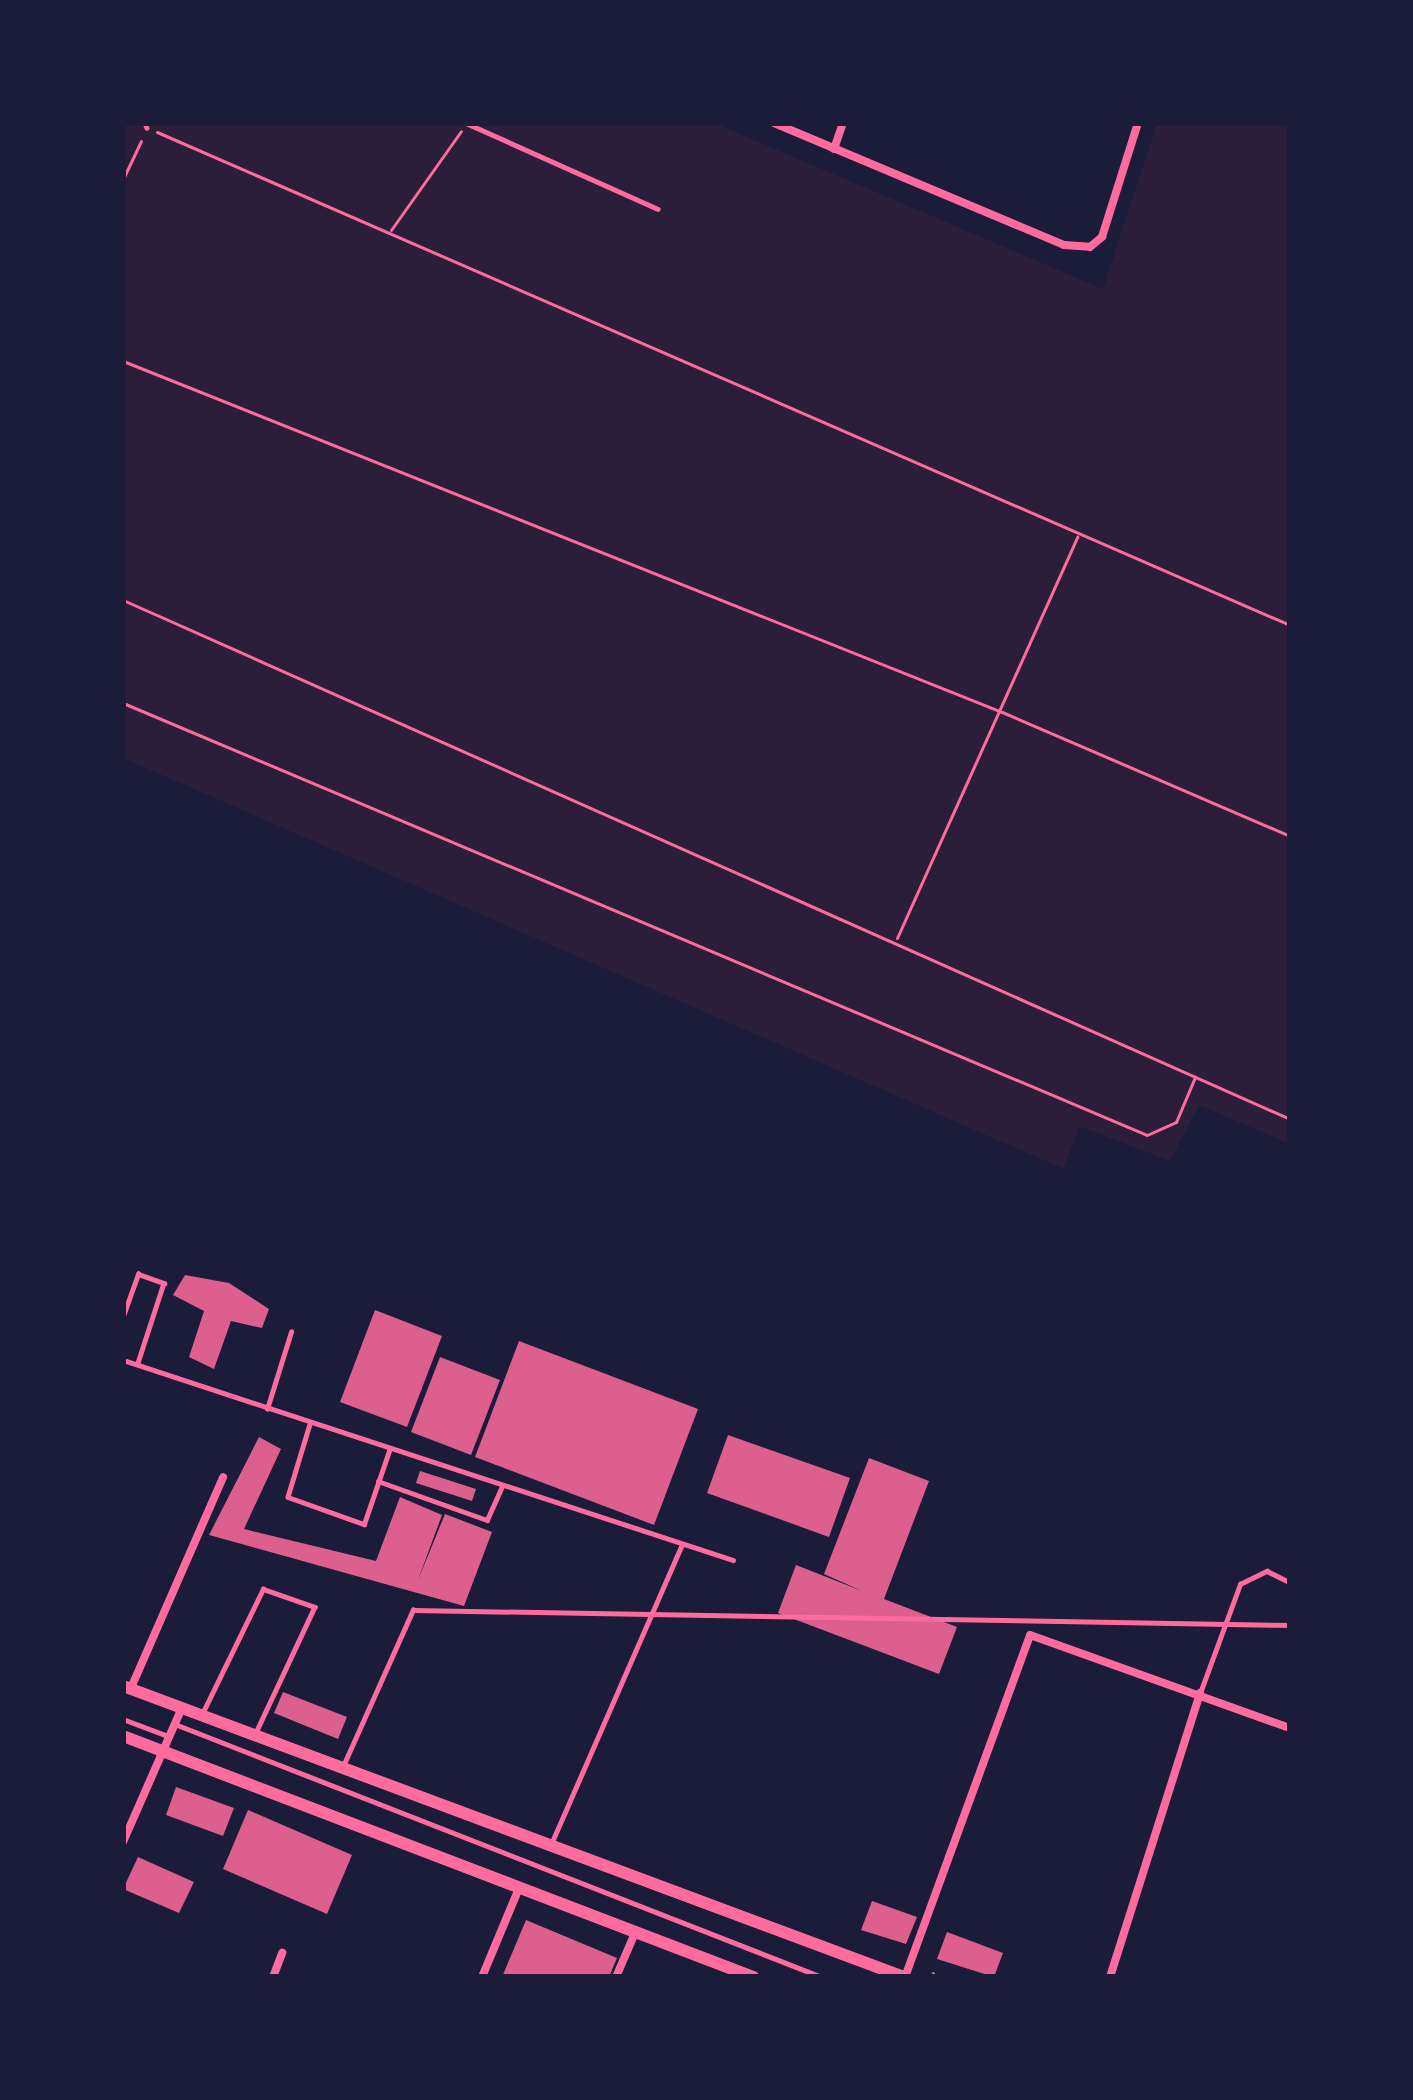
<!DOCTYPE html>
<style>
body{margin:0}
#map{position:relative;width:1413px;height:2100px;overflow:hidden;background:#1b1b3a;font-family:Signika,sans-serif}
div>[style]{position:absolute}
.green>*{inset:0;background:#2a1e3b}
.building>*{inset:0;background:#dd5f8e}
.path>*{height:3px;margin:-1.5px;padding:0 1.5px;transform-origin:1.5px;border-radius:1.5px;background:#ff6b9d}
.service>*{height:4.5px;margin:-2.25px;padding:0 2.25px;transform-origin:2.25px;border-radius:2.25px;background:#ff6b9d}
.minor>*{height:8px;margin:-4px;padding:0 4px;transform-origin:4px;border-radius:4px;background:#ff6b9d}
.primary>*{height:12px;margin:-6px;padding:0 6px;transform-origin:6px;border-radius:6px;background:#ff6b9d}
span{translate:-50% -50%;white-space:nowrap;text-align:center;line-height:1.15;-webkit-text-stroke:12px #1b1b3a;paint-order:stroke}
.frame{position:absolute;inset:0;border:126px solid #1b1b3a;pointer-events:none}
</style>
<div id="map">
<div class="green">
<i style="clip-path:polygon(123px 123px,714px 123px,1103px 289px,1157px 123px,1290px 123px,1290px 1144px,1199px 1105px,1170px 1161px,1079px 1126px,1064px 1169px,123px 758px)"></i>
</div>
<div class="building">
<i style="clip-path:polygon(185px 1275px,229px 1283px,269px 1309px,262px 1328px,231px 1321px,214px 1369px,189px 1357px,204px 1311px,173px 1295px)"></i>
<i style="clip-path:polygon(375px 1310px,442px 1336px,407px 1427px,340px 1402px)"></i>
<i style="clip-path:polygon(519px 1341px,698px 1409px,654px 1525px,475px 1457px)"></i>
<i style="clip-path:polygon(440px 1357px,500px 1380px,471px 1455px,411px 1432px)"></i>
<i style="clip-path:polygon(728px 1435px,850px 1478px,829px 1537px,707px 1493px)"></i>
<i style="clip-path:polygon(259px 1437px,281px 1449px,244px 1529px,376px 1561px,400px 1497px,442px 1515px,418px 1580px,445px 1514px,492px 1532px,464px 1606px,209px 1535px)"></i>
<i style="clip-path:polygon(869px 1458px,929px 1481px,884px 1599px,957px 1627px,939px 1674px,778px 1613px,796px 1565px,862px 1591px,824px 1574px)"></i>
<i style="clip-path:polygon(420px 1471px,476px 1489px,472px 1501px,416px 1483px)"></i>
<i style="clip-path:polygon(283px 1692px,347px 1717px,338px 1739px,274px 1713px)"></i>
<i style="clip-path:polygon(176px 1787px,234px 1808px,223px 1836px,166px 1815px)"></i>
<i style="clip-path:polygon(248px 1810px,352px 1855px,327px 1914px,223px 1869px)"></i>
<i style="clip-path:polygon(138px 1857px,194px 1882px,179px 1913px,123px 1889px)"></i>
<i style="clip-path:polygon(872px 1901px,917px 1917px,906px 1944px,861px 1930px)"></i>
<i style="clip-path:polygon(526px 1920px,617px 1958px,609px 1977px,502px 1977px)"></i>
<i style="clip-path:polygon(947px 1932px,1003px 1953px,994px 1977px,937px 1959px)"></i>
</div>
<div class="path">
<i style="left:157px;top:132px;width:1236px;rotate:23.52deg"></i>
<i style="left:123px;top:179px;width:42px;rotate:-64.7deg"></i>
<i style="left:391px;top:230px;width:121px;rotate:-54.7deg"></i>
<i style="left:123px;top:361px;width:946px;rotate:21.77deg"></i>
<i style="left:1002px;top:712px;width:314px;rotate:23.3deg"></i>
<i style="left:123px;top:600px;width:1277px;rotate:23.98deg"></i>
<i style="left:123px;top:703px;width:1111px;rotate:22.87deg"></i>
<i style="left:1147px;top:1135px;width:32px;rotate:-24deg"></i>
<i style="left:1176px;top:1122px;width:49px;rotate:-67.1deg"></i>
<i style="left:897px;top:938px;width:440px;rotate:-65.8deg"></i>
<i style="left:932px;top:1977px;width:4px;rotate:-76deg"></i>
</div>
<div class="service">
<i style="left:145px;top:123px;width:5px;rotate:68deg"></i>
<i style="left:466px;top:123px;width:210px;rotate:24.1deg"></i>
<i style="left:123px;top:1316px;width:45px;rotate:-70.3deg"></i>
<i style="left:138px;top:1274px;width:28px;rotate:19deg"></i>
<i style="left:164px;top:1283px;width:84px;rotate:108deg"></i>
<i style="left:123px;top:1360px;width:642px;rotate:18.15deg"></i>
<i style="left:267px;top:1409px;width:81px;rotate:-72.7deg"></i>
<i style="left:310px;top:1424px;width:76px;rotate:106.8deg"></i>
<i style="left:288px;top:1497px;width:81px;rotate:19.6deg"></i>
<i style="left:364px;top:1524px;width:77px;rotate:-71.1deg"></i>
<i style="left:378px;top:1481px;width:116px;rotate:19.7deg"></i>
<i style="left:487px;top:1520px;width:35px;rotate:-66deg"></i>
<i style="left:1200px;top:1693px;width:116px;rotate:-69.8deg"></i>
<i style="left:1240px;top:1584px;width:30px;rotate:-26deg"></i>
<i style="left:1267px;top:1571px;width:25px;rotate:26deg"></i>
<i style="left:203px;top:1712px;width:137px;rotate:-64deg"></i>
<i style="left:263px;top:1589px;width:55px;rotate:19.1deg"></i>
<i style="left:315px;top:1607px;width:139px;rotate:115.1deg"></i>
<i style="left:123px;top:1719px;width:48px;rotate:20.7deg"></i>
<i style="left:175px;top:1724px;width:695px;rotate:21.36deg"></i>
<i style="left:344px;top:1764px;width:169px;rotate:-65.9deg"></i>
<i style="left:413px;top:1610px;width:877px;rotate:0.98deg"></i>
<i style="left:552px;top:1842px;width:325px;rotate:-66.4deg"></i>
</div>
<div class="minor">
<i style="left:774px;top:123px;width:315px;rotate:22.8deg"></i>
<i style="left:1064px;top:245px;width:26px;rotate:4deg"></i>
<i style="left:1090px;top:247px;width:16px;rotate:-40deg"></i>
<i style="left:1102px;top:237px;width:120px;rotate:-72.5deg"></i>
<i style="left:834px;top:149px;width:28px;rotate:-71deg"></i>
<i style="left:131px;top:1688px;width:230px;rotate:-66.4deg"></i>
<i style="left:123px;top:1842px;width:144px;rotate:-66.3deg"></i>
<i style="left:273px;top:1977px;width:26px;rotate:-69deg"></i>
<i style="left:482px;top:1977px;width:96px;rotate:-67.4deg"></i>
<i style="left:616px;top:1977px;width:48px;rotate:-66.6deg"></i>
<i style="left:905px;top:1977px;width:364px;rotate:-69.9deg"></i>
<i style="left:1030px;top:1635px;width:276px;rotate:19.7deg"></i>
<i style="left:1110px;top:1977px;width:298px;rotate:-72.4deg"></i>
</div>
<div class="primary">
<i style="left:123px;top:1686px;width:833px;rotate:20.44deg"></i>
<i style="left:123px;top:1736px;width:675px;rotate:20.93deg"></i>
</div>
<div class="frame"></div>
</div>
